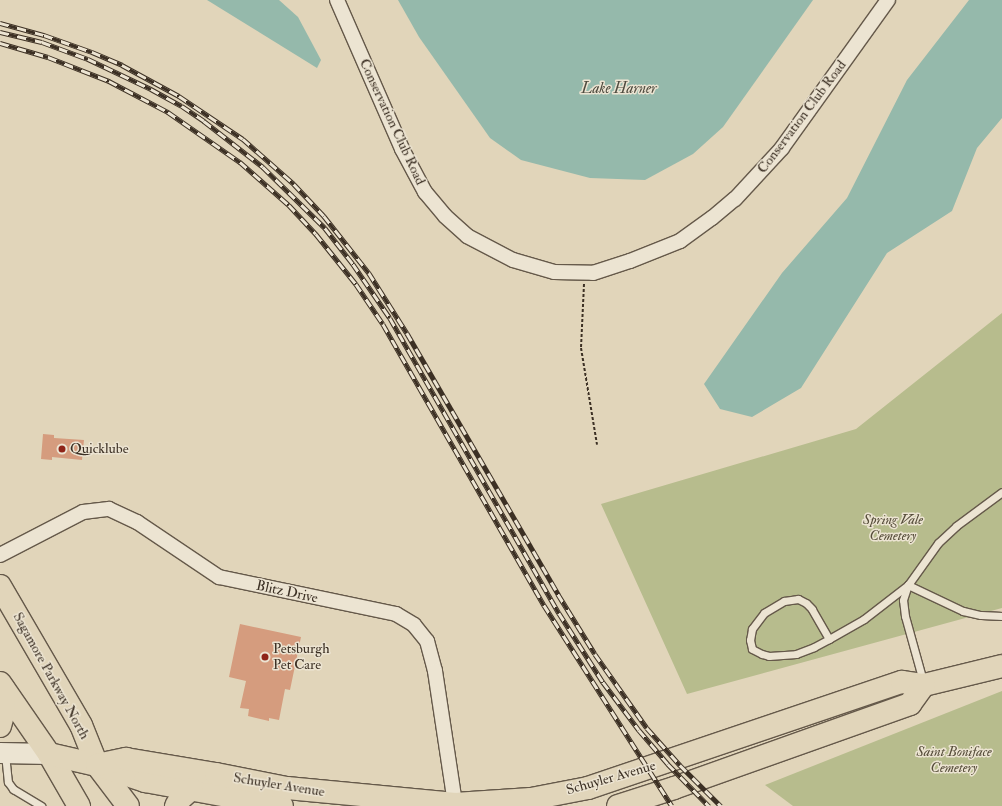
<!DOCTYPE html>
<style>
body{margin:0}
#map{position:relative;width:1002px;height:806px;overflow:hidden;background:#e1d5ba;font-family:"IM FELL Double Pica",serif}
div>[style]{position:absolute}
.green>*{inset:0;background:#b7bc8d}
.water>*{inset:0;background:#95b9ab}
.building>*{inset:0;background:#d59c7e}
.path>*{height:2px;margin-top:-1px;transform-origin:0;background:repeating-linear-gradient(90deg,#3c3024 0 3px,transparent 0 5px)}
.roads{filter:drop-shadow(1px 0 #65594a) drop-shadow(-1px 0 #65594a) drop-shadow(0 1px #65594a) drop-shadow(0 -1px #65594a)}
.service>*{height:7px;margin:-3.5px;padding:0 3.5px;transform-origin:3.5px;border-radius:3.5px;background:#ece4d2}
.minor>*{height:14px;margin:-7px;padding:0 7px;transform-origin:7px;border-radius:7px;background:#ece4d2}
.secondary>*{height:20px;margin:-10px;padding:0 10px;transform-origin:10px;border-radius:10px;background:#ece4d2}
.primary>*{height:22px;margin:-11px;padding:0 11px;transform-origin:11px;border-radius:11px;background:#e1d5ba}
.trunk>*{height:22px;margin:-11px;padding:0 11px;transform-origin:11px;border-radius:11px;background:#e1d5ba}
.rail>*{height:4.5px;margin-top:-2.25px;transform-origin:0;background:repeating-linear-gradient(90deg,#ece4d2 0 9px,#3c3024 0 18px);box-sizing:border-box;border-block:1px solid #3c3024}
.dots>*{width:11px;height:11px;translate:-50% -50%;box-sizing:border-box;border:2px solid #ece4d2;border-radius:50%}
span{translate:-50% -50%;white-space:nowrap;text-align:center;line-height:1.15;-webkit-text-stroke:3px #ece4d2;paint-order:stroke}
.street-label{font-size:14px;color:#3c3024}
.poi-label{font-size:14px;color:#3c3024}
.left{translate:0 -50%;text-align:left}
.park-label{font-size:14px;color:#554c39;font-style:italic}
.water-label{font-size:15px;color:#4e4b3f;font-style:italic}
</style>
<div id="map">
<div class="green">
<i style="clip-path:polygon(1002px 313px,1002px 608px,687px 694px,601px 504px,856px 429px)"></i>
<i style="clip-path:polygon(1002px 691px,1002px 806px,793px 806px,765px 785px)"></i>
</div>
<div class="water">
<i style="clip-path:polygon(207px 0,279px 0,298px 17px,321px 60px,317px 68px)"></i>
<i style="clip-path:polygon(398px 0,813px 0,723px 127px,693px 154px,645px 180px,590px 178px,521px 160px,490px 138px,419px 37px)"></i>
<i style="clip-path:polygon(969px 0,1002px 0,1002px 118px,977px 148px,952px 211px,887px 253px,801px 388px,752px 417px,720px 409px,704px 384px,782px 273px,847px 198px,907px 80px)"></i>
</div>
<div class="building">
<i style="clip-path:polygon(43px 434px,54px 435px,54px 438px,84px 440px,82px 460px,52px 457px,52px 460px,41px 459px)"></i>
<i style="clip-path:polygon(240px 624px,301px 637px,290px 690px,285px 689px,279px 720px,269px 718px,269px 721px,248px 716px,249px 709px,240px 708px,246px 681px,229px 677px)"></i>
</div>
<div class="path">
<i style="left:584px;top:284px;width:64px;rotate:92.7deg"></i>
<i style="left:581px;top:348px;width:98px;rotate:80.6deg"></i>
</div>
<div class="roads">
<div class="service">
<i style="left:829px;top:639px;width:34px;rotate:-120deg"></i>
<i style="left:812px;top:609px;width:8px;rotate:-135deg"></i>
<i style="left:806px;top:603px;width:9px;rotate:-153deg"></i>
<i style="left:798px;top:599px;width:14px;rotate:172deg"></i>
<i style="left:784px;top:601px;width:23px;rotate:149deg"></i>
<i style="left:764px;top:613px;width:20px;rotate:127deg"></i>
<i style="left:752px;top:629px;width:11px;rotate:100deg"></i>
<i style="left:750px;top:640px;width:9px;rotate:77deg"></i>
<i style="left:752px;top:649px;width:11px;rotate:27deg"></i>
<i style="left:762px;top:654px;width:7px;rotate:16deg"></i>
<i style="left:769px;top:656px;width:27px;rotate:-4deg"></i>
<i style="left:796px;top:654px;width:19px;rotate:-21deg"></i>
<i style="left:814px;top:647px;width:17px;rotate:-28deg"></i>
<i style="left:829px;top:639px;width:40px;rotate:-29.7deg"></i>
<i style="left:864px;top:619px;width:56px;rotate:-37.7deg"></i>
<i style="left:908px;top:585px;width:61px;rotate:25.3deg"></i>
<i style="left:963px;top:611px;width:18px;rotate:13deg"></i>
<i style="left:981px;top:615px;width:21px;rotate:3deg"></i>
<i style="left:923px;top:681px;width:67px;rotate:-105.5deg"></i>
<i style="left:905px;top:616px;width:16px;rotate:-97deg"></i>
<i style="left:903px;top:600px;width:16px;rotate:-72deg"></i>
<i style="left:908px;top:585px;width:52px;rotate:-54.5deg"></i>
<i style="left:938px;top:543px;width:25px;rotate:-43deg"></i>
<i style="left:956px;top:526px;width:57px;rotate:-36.5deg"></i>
<i style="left:5px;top:754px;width:28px;rotate:84deg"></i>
<i style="left:8px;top:782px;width:9px;rotate:54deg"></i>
<i style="left:13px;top:789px;width:33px;rotate:31deg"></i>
</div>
<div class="minor">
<i style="left:337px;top:0;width:163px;rotate:66.4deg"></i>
<i style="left:402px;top:149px;width:49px;rotate:61.9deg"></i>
<i style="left:425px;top:192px;width:31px;rotate:50deg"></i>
<i style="left:445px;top:216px;width:30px;rotate:42deg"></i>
<i style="left:467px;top:236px;width:52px;rotate:27.6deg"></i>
<i style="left:513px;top:260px;width:43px;rotate:16.3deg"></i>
<i style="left:554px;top:272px;width:39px;rotate:1deg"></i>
<i style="left:593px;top:273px;width:39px;rotate:-18deg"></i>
<i style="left:630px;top:261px;width:54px;rotate:-21.8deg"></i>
<i style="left:680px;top:241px;width:39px;rotate:-36deg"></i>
<i style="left:712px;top:218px;width:30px;rotate:-40deg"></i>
<i style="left:735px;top:199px;width:69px;rotate:-47.3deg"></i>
<i style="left:782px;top:148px;width:182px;rotate:-54.4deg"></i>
<i style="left:0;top:555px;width:93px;rotate:-27.4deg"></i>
<i style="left:83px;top:512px;width:26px;rotate:-7deg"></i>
<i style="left:109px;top:509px;width:31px;rotate:25deg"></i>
<i style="left:137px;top:522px;width:99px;rotate:33.9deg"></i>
<i style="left:219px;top:577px;width:181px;rotate:11.8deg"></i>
<i style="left:396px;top:614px;width:21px;rotate:31deg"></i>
<i style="left:414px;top:625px;width:21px;rotate:51deg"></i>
<i style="left:427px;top:641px;width:31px;rotate:75deg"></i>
<i style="left:435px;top:671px;width:134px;rotate:81.4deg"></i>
</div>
<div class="secondary">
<i style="left:0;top:753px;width:49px;rotate:1.2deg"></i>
</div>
<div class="primary">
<i style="left:49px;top:754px;width:60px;rotate:60deg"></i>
<i style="left:97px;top:765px;width:51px;rotate:52.9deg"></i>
</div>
<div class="trunk">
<i style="left:0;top:586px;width:161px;rotate:59.8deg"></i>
<i style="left:81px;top:725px;width:43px;rotate:68.2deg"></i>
<i style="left:0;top:683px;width:86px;rotate:55.4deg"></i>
<i style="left:49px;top:754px;width:49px;rotate:12.9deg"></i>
<i style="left:97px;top:765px;width:51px;rotate:18.4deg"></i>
<i style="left:145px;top:781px;width:139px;rotate:10.3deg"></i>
<i style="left:0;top:726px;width:16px;rotate:-75deg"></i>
<i style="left:4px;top:711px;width:23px;rotate:-92deg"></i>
<i style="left:97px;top:765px;width:30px;rotate:-12deg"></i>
<i style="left:126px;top:759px;width:91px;rotate:9.5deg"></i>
<i style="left:216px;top:774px;width:72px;rotate:11.2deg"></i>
<i style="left:287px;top:788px;width:169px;rotate:5.4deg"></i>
<i style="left:455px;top:804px;width:76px;rotate:-3.8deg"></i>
<i style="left:531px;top:799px;width:58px;rotate:-10.9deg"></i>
<i style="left:588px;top:788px;width:331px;rotate:-18.7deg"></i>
<i style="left:902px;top:682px;width:22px;rotate:8deg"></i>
<i style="left:924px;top:685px;width:80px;rotate:-13.7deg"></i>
<i style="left:176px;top:806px;width:8px;rotate:-60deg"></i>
<i style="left:180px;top:799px;width:15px;rotate:-42deg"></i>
<i style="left:618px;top:806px;width:59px;rotate:-17.8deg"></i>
<i style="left:674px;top:788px;width:251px;rotate:-19.6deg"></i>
<i style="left:910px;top:704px;width:24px;rotate:-54deg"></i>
</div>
</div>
<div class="rail">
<i style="left:0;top:23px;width:46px;rotate:15.3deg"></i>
<i style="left:44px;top:35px;width:51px;rotate:19.5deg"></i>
<i style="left:92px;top:52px;width:33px;rotate:23deg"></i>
<i style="left:122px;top:65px;width:65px;rotate:28.5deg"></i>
<i style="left:179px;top:96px;width:77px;rotate:33.9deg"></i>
<i style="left:243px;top:139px;width:68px;rotate:41.4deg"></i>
<i style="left:294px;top:184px;width:44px;rotate:46.8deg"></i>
<i style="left:324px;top:216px;width:73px;rotate:51.7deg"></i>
<i style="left:369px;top:273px;width:71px;rotate:57.7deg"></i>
<i style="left:407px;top:333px;width:302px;rotate:59.9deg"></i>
<i style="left:558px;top:594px;width:70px;rotate:58.3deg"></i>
<i style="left:595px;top:654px;width:90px;rotate:54.9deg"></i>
<i style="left:647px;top:728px;width:50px;rotate:48.3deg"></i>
<i style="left:680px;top:765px;width:58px;rotate:45deg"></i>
<i style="left:0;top:32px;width:43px;rotate:13.4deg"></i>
<i style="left:42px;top:42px;width:49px;rotate:20.3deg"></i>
<i style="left:88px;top:59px;width:70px;rotate:25.5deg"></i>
<i style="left:151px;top:89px;width:35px;rotate:29deg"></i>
<i style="left:182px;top:106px;width:27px;rotate:34deg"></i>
<i style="left:204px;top:121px;width:75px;rotate:37.9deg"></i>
<i style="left:263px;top:167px;width:87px;rotate:44.5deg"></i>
<i style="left:325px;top:228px;width:46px;rotate:52.1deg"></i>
<i style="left:353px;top:264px;width:65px;rotate:55.6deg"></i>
<i style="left:390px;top:318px;width:340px;rotate:60.2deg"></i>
<i style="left:559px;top:613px;width:82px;rotate:57.5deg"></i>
<i style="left:603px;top:682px;width:60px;rotate:53.1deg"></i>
<i style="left:639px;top:730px;width:45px;rotate:49.5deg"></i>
<i style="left:668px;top:764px;width:59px;rotate:45.7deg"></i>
<i style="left:0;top:43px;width:50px;rotate:16.3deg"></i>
<i style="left:48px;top:57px;width:66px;rotate:21.5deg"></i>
<i style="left:109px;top:81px;width:67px;rotate:27.7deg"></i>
<i style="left:168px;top:112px;width:88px;rotate:34.8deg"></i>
<i style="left:240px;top:162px;width:65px;rotate:41.3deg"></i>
<i style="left:289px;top:205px;width:40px;rotate:47deg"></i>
<i style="left:316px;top:234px;width:64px;rotate:51.3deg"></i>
<i style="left:356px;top:284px;width:48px;rotate:56deg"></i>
<i style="left:383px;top:324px;width:324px;rotate:60.2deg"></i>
<i style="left:544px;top:605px;width:238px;rotate:57.5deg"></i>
</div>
<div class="dots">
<i style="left:62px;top:449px;background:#8f2418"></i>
<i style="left:265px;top:657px;background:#8f2418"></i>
</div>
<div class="street-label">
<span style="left:802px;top:117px;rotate:-53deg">Conservation Club Road</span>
<span style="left:392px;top:122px;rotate:65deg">Conservation Club Road</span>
<span style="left:287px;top:592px;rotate:12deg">Blitz Drive</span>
<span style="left:51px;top:676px;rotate:61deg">Sagamore Parkway North</span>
<span style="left:611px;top:778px;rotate:-16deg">Schuyler Avenue</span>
<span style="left:279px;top:785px;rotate:9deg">Schuyler Avenue</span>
</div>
<div class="poi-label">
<span class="left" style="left:70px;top:449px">Quicklube</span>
<span class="left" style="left:273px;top:657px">Petsburgh<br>Pet Care</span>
</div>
<div class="park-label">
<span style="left:893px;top:528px">Spring Vale<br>Cemetery</span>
<span style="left:954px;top:760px">Saint Boniface<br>Cemetery</span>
</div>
<div class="water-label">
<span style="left:619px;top:89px">Lake Harner</span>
</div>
</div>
